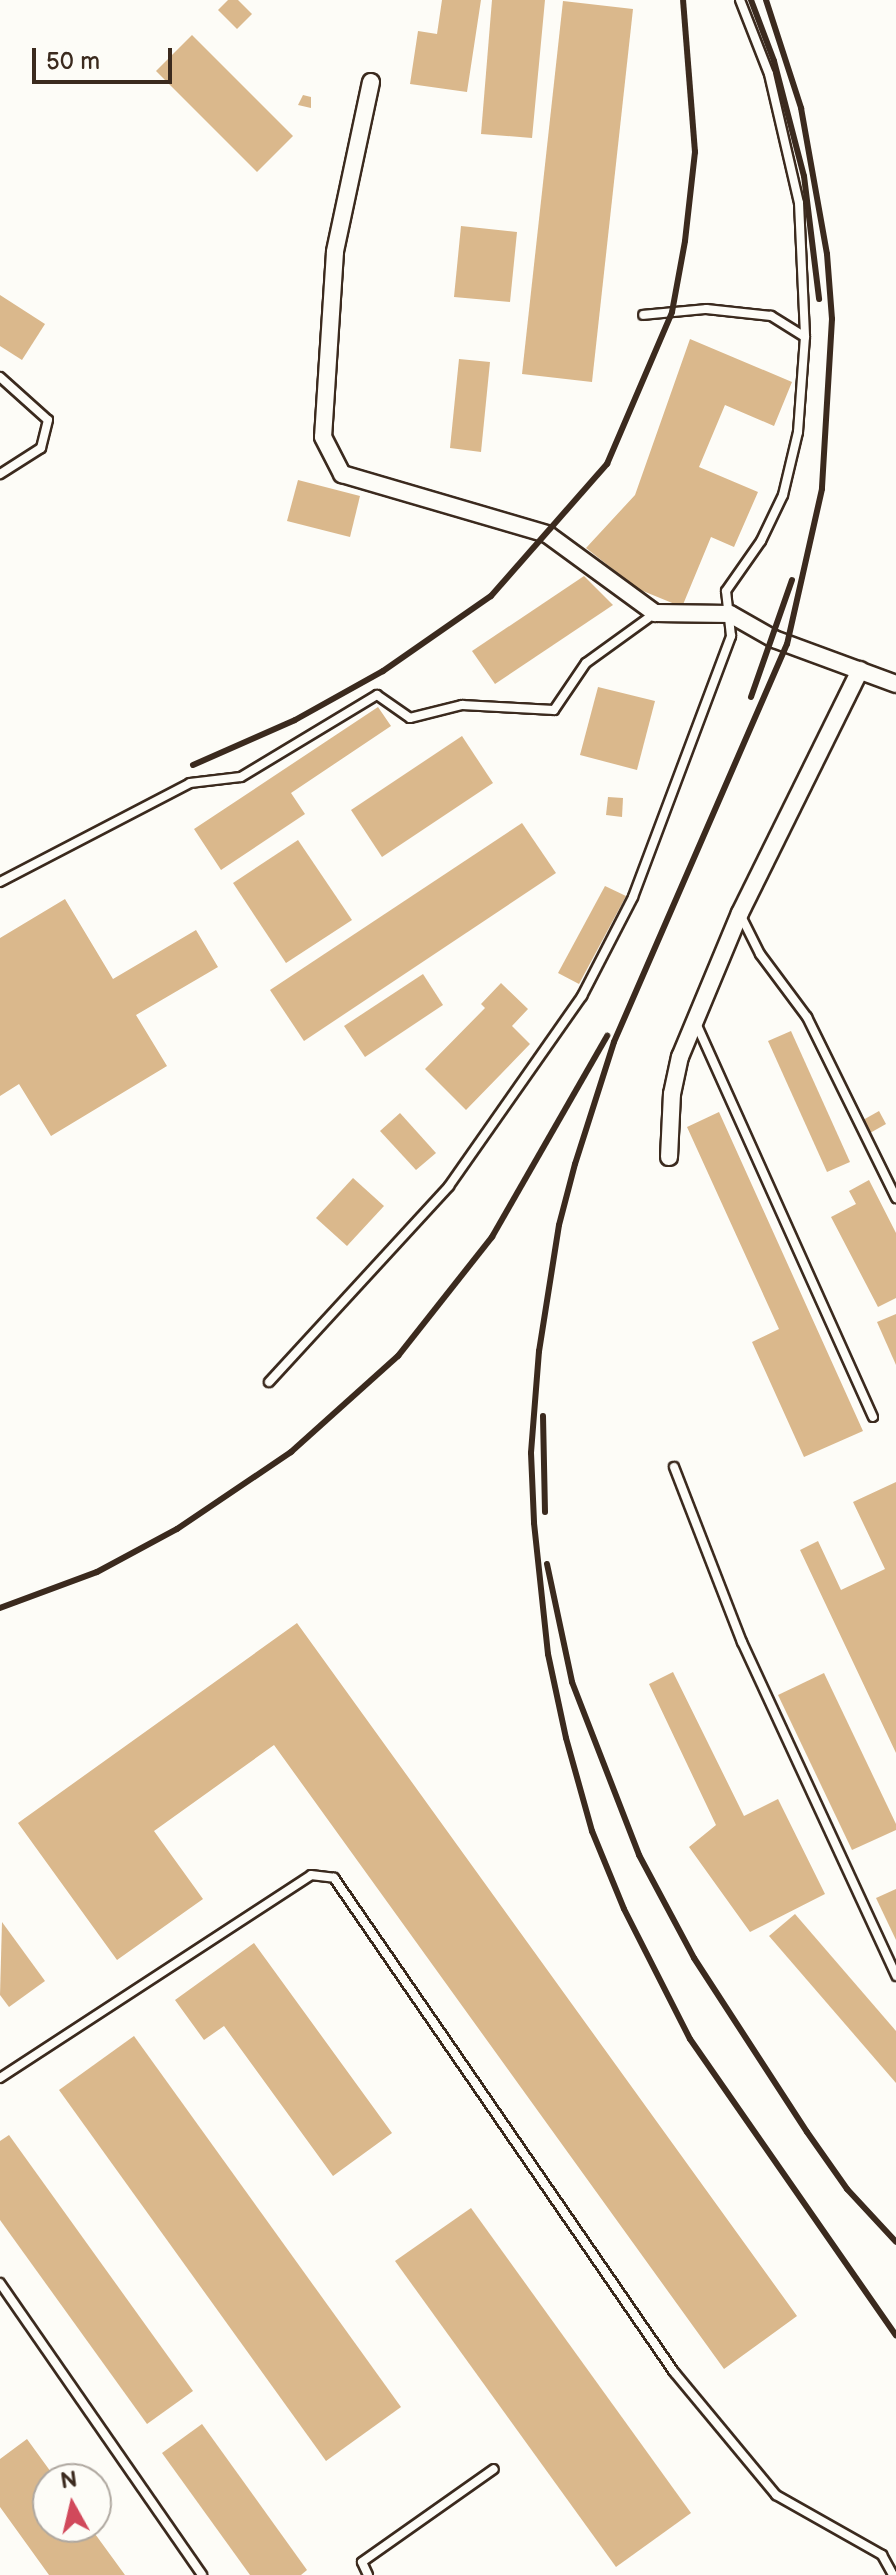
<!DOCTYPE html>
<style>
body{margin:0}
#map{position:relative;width:896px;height:2575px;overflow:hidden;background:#fdfcf7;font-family:"Balsamiq Sans",sans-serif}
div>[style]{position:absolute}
.building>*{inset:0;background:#dab88c}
.roads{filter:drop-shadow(2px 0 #3b2a1e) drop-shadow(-2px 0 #3b2a1e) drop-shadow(0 2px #3b2a1e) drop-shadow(0 -2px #3b2a1e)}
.service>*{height:8px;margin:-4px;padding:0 4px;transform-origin:4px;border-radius:4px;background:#fdfcf7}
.minor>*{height:16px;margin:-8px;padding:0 8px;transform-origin:8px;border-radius:8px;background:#fdfcf7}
.rail>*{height:6px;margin:-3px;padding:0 3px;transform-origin:3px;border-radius:3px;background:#3b2a1e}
span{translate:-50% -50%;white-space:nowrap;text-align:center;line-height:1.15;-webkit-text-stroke:6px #fdfcf7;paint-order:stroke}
.north{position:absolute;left:32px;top:2463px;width:80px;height:80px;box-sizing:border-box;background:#fdfcf7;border:2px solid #afa8a0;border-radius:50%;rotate:352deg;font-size:22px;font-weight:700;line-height:32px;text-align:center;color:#3b2a1e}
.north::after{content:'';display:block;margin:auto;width:28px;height:36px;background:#d1495b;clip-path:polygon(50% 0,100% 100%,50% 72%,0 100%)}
.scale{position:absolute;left:32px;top:48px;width:140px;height:36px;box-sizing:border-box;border:4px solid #3b2a1e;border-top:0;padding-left:10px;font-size:24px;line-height:28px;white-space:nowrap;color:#3b2a1e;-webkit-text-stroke:6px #fdfcf7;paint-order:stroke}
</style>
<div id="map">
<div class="building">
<i style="clip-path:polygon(228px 0,238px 0,252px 14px,237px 29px,218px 10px)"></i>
<i style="clip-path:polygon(442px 0,481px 0,467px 92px,410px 84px,418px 31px,437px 34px)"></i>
<i style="clip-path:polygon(492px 0,545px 0,532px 138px,481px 134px)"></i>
<i style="clip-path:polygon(563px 1px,633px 9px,592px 382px,522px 374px)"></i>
<i style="clip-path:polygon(192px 35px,293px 136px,257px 172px,156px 71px)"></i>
<i style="clip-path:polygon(303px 95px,311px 97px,311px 108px,298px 105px)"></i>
<i style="clip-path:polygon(461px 226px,517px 232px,510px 302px,454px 297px)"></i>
<i style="clip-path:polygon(0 295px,45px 324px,22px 360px,0 346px)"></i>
<i style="clip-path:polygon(690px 339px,792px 382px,774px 426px,725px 405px,699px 467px,758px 492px,734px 547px,711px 537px,682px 607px,638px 589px,586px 548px,635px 495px)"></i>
<i style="clip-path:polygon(459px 359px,490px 362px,481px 452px,450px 448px)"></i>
<i style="clip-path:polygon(298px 480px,360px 496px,350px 537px,287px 521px)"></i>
<i style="clip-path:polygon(584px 576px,613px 605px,495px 684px,472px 651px)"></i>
<i style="clip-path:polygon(598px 687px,655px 701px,637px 770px,580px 755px)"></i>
<i style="clip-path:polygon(378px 707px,391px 726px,291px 793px,305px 814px,221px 870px,194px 829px)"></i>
<i style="clip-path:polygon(462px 736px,493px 783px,382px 857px,351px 810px)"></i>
<i style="clip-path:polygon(608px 797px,623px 798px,622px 817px,606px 815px)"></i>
<i style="clip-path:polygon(522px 823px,556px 873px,304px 1041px,270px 990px)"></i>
<i style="clip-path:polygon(298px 840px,352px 920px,286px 963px,233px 883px)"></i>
<i style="clip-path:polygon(605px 886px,626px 896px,579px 984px,558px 973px)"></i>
<i style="clip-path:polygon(65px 899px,113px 979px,196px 930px,218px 967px,136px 1015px,167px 1066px,51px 1136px,19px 1084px,0 1096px,0 938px)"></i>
<i style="clip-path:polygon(423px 974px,443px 1005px,365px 1057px,344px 1026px)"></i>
<i style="clip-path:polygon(501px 983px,528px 1009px,512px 1026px,530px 1044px,466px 1110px,425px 1069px,485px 1008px,481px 1004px)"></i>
<i style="clip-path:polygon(791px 1031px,850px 1162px,827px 1172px,768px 1041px)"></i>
<i style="clip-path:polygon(879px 1111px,886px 1124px,870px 1133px,863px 1120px)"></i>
<i style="clip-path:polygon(719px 1112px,863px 1431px,804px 1457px,752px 1342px,779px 1329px,687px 1127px)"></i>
<i style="clip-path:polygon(400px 1113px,436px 1153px,416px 1170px,380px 1131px)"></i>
<i style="clip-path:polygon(353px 1178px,384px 1206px,347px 1246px,316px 1218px)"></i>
<i style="clip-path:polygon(869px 1180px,896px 1233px,896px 1298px,878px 1307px,831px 1217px,856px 1204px,849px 1191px)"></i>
<i style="clip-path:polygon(896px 1314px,896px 1365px,877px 1322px)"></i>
<i style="clip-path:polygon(896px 1482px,896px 1753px,800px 1550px,818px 1541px,841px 1590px,885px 1569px,853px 1502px)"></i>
<i style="clip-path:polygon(297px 1623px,797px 2316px,724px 2369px,274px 1745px,154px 1831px,203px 1899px,117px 1960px,18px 1823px)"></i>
<i style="clip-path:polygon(673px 1672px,744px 1816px,778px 1799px,825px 1894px,750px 1932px,689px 1847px,716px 1825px,649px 1684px)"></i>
<i style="clip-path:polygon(824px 1673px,896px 1824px,896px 1830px,852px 1850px,778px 1695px)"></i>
<i style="clip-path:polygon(896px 1889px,896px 1940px,876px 1898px)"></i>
<i style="clip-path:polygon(795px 1914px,896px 2031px,896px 2083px,769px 1936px)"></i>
<i style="clip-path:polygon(2px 1922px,45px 1981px,9px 2007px,0 1995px)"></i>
<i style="clip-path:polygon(254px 1943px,392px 2133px,333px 2176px,224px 2026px,204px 2040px,175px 2000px)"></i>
<i style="clip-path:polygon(134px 2036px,401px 2407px,326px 2461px,59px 2090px)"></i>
<i style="clip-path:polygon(9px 2135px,193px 2391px,147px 2424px,0 2220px,0 2141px)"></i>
<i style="clip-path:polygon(471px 2208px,691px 2513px,616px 2567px,395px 2261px)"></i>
<i style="clip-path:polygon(202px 2424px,307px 2570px,301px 2575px,250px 2575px,162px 2453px)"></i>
<i style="clip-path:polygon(27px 2439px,56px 2479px,48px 2479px,48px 2527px,90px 2527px,125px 2575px,49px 2575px,0 2507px,0 2459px)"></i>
</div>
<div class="roads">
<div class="service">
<i style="left:740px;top:0;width:79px;rotate:68.6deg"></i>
<i style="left:769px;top:74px;width:132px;rotate:76.9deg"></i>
<i style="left:799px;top:203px;width:134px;rotate:87.4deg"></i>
<i style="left:0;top:377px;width:64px;rotate:41.9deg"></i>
<i style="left:48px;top:420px;width:29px;rotate:104deg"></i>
<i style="left:41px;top:448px;width:49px;rotate:147.6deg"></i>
<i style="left:0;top:882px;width:214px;rotate:-27.5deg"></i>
<i style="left:190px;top:783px;width:51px;rotate:-6.7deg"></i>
<i style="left:241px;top:777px;width:159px;rotate:-31.1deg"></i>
<i style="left:377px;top:695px;width:40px;rotate:34.9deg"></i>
<i style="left:410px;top:718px;width:54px;rotate:-14deg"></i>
<i style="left:462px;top:705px;width:92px;rotate:3.1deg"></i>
<i style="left:554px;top:710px;width:57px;rotate:-55.8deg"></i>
<i style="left:586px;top:663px;width:84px;rotate:-35.8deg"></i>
<i style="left:740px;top:914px;width:45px;rotate:63.4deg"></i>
<i style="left:760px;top:954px;width:79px;rotate:53.3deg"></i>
<i style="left:807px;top:1017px;width:202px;rotate:63.8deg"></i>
<i style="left:695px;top:1021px;width:434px;rotate:65.8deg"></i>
<i style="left:269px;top:1382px;width:266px;rotate:-47.4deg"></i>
<i style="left:449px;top:1186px;width:232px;rotate:-55deg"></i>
<i style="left:582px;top:996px;width:111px;rotate:-62.7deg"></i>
<i style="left:633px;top:897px;width:279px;rotate:-69.4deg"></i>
<i style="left:731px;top:636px;width:45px;rotate:-96.3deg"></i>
<i style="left:726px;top:591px;width:61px;rotate:-55deg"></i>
<i style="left:761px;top:541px;width:51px;rotate:-64.4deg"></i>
<i style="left:783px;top:495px;width:65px;rotate:-76.6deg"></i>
<i style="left:798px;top:432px;width:95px;rotate:-85.8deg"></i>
<i style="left:805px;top:337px;width:40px;rotate:-148deg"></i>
<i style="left:771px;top:316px;width:65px;rotate:-173.9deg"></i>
<i style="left:706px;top:309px;width:63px;rotate:174.6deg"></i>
<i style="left:674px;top:1467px;width:188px;rotate:68.8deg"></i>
<i style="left:742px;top:1642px;width:368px;rotate:65.2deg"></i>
<i style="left:0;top:2078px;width:371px;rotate:-33.1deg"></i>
<i style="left:311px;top:1875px;width:23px;rotate:7deg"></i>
<i style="left:334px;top:1878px;width:600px;rotate:55.46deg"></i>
<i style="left:674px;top:2372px;width:160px;rotate:50.3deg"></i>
<i style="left:776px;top:2495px;width:122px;rotate:29.5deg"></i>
<i style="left:882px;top:2555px;width:23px;rotate:61deg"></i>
<i style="left:0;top:2283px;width:355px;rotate:55.3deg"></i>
<i style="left:368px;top:2575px;width:14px;rotate:-115deg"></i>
<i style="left:362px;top:2562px;width:161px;rotate:-35.2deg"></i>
</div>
<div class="minor">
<i style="left:371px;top:82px;width:174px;rotate:102deg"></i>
<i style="left:335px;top:252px;width:185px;rotate:93.7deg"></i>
<i style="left:323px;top:437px;width:42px;rotate:62.8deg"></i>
<i style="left:342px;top:474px;width:214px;rotate:16.3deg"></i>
<i style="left:547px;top:534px;width:134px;rotate:36.2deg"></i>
<i style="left:655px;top:613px;width:75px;rotate:0.8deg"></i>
<i style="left:730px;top:614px;width:51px;rotate:29.6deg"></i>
<i style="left:774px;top:639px;width:130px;rotate:20.2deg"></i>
<i style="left:669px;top:1157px;width:63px;rotate:-87.3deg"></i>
<i style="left:672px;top:1094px;width:38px;rotate:-78deg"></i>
<i style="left:680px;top:1057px;width:156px;rotate:-67.4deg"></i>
<i style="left:740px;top:913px;width:271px;rotate:-63.7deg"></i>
</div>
</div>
<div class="rail">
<i style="left:751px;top:0;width:65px;rotate:69.3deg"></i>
<i style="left:774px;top:61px;width:119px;rotate:75.4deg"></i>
<i style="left:804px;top:176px;width:124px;rotate:83deg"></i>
<i style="left:766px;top:0;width:114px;rotate:72deg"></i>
<i style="left:801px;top:108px;width:148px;rotate:79.9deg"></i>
<i style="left:827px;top:254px;width:65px;rotate:85.6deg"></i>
<i style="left:832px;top:319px;width:170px;rotate:93.4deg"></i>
<i style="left:822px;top:489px;width:159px;rotate:102.7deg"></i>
<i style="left:787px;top:644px;width:434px;rotate:113.5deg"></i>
<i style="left:614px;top:1042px;width:128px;rotate:107.7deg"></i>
<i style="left:575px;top:1164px;width:63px;rotate:104.7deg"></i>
<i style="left:559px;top:1225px;width:128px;rotate:99deg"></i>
<i style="left:539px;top:1351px;width:102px;rotate:94.5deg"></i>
<i style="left:531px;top:1453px;width:70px;rotate:87.5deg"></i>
<i style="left:534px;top:1523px;width:132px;rotate:83.9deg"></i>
<i style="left:548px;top:1654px;width:86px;rotate:77.9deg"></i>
<i style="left:566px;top:1738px;width:97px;rotate:74.4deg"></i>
<i style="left:592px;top:1831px;width:84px;rotate:67.7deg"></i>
<i style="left:624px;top:1909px;width:146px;rotate:63.1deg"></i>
<i style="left:690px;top:2039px;width:361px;rotate:55.2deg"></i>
<i style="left:751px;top:697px;width:124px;rotate:-70.7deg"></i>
<i style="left:193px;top:765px;width:111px;rotate:-23.8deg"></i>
<i style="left:295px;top:720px;width:101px;rotate:-29.1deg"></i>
<i style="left:383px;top:671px;width:131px;rotate:-34.8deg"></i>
<i style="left:491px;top:596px;width:176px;rotate:-48.7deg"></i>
<i style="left:607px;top:464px;width:165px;rotate:-66.8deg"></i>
<i style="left:672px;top:312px;width:72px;rotate:-79.6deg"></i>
<i style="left:685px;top:241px;width:90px;rotate:-83.6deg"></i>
<i style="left:695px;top:152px;width:152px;rotate:-94.5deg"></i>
<i style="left:543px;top:1416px;width:96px;rotate:88.8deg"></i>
<i style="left:547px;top:1564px;width:121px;rotate:78deg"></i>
<i style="left:572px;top:1682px;width:186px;rotate:68.8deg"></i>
<i style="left:639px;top:1855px;width:117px;rotate:61.9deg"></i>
<i style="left:694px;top:1958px;width:207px;rotate:57deg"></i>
<i style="left:807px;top:2132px;width:70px;rotate:54.9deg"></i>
<i style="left:847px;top:2189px;width:72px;rotate:47.2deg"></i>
<i style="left:0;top:1608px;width:103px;rotate:-20.4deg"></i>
<i style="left:97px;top:1572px;width:91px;rotate:-28.3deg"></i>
<i style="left:177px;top:1529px;width:138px;rotate:-34deg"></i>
<i style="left:291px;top:1452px;width:144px;rotate:-41.9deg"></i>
<i style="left:398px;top:1356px;width:152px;rotate:-51.7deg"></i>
<i style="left:492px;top:1237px;width:232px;rotate:-60.2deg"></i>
</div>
<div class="north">N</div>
<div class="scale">50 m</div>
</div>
